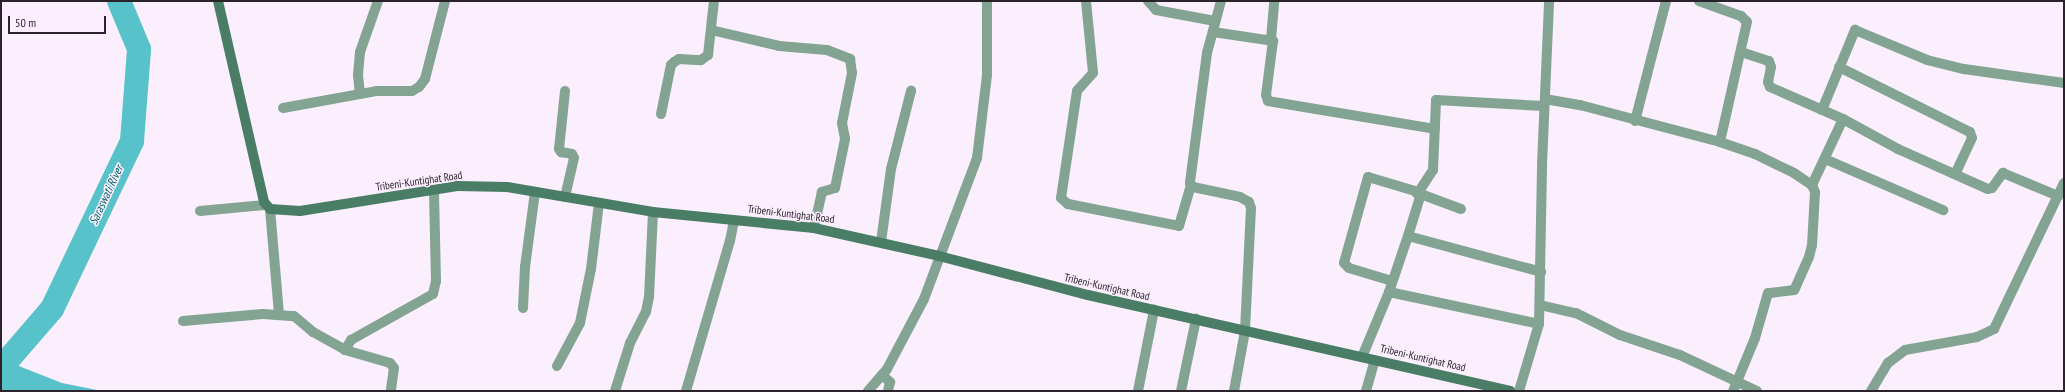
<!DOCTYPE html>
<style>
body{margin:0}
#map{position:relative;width:2065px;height:392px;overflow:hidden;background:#fbeffd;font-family:"PT Sans Narrow",sans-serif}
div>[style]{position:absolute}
.water>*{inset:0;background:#58c2ca}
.river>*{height:24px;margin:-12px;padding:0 12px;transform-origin:12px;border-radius:12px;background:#58c2ca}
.street>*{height:10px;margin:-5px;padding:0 5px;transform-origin:5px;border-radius:5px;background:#83a493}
.secondary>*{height:10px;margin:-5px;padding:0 5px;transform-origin:5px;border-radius:5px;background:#4a7d66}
span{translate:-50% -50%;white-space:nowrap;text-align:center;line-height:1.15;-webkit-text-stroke:3px #fbeffd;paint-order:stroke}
.street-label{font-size:11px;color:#2b232c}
.water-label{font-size:12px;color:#036369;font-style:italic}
.frame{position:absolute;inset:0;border:2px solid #2b232c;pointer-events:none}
.scale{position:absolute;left:8px;top:16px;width:98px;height:18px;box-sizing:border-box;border:2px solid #2b232c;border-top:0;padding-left:5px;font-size:12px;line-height:14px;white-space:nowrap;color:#2b232c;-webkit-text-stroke:3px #fbeffd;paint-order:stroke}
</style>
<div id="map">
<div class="water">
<i style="clip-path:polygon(1px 359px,62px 383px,102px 391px,1px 391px)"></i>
</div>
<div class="river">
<i style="left:1px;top:368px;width:78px;rotate:-49.2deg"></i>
<i style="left:52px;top:309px;width:186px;rotate:-64.5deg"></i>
<i style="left:132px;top:141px;width:92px;rotate:-85.6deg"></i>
<i style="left:139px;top:49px;width:52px;rotate:-112.6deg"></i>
</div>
<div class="street">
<i style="left:1086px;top:1px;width:72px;rotate:84.4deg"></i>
<i style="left:1093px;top:73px;width:24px;rotate:132deg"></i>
<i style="left:1077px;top:91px;width:108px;rotate:98.5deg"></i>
<i style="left:1061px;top:198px;width:9px;rotate:41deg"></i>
<i style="left:1068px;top:204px;width:113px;rotate:11.2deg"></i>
<i style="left:1179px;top:226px;width:43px;rotate:-73.7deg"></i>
<i style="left:1148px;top:1px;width:12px;rotate:48deg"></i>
<i style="left:1156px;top:10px;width:60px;rotate:10.6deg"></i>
<i style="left:1221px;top:1px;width:54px;rotate:105.1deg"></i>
<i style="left:1207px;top:53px;width:131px;rotate:97.5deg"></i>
<i style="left:1190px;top:183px;width:5px;rotate:53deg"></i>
<i style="left:1193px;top:187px;width:48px;rotate:12deg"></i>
<i style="left:1240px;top:197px;width:10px;rotate:29deg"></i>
<i style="left:1249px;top:202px;width:6px;rotate:72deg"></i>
<i style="left:1251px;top:208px;width:123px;rotate:92.8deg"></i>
<i style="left:1245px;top:331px;width:61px;rotate:100.4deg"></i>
<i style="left:1699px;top:1px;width:45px;rotate:19.7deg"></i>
<i style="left:1741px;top:16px;width:8px;rotate:45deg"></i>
<i style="left:1747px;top:22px;width:123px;rotate:102.7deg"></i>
<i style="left:711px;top:30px;width:70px;rotate:13.2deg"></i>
<i style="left:779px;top:46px;width:48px;rotate:4.8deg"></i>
<i style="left:827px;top:50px;width:25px;rotate:21deg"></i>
<i style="left:850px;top:59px;width:14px;rotate:82deg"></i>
<i style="left:852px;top:73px;width:51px;rotate:101.3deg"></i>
<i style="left:842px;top:123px;width:16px;rotate:79deg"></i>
<i style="left:845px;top:139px;width:50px;rotate:101.5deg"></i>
<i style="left:835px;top:188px;width:14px;rotate:163deg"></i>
<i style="left:822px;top:192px;width:37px;rotate:103deg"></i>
<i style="left:1213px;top:32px;width:61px;rotate:8.5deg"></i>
<i style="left:1273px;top:41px;width:54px;rotate:97.4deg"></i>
<i style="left:1266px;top:95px;width:6px;rotate:72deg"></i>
<i style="left:1268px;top:101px;width:169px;rotate:9.5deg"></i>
<i style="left:1271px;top:39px;width:38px;rotate:-85deg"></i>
<i style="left:1741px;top:52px;width:29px;rotate:18deg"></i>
<i style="left:1769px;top:61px;width:6px;rotate:72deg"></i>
<i style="left:1771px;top:67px;width:15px;rotate:101deg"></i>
<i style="left:1768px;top:82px;width:5px;rotate:68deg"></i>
<i style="left:1770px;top:87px;width:80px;rotate:23.7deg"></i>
<i style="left:1843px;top:119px;width:63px;rotate:28.6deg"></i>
<i style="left:1898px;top:149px;width:98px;rotate:24deg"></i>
<i style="left:1988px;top:189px;width:4px;rotate:-14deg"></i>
<i style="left:1992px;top:188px;width:19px;rotate:-54deg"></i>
<i style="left:2003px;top:173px;width:60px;rotate:22.7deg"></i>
<i style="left:1839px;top:67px;width:146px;rotate:26.4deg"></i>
<i style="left:1970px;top:132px;width:6px;rotate:72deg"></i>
<i style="left:1972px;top:138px;width:38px;rotate:115deg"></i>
<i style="left:565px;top:91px;width:58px;rotate:95.9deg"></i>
<i style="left:559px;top:149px;width:4px;rotate:56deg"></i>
<i style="left:561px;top:152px;width:11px;rotate:10deg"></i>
<i style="left:572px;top:154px;width:4px;rotate:63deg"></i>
<i style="left:574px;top:158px;width:40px;rotate:103deg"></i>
<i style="left:360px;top:94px;width:19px;rotate:-96deg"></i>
<i style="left:358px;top:75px;width:23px;rotate:-85deg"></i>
<i style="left:360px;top:52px;width:54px;rotate:-70.6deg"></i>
<i style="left:1545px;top:99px;width:36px;rotate:10deg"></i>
<i style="left:1580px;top:105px;width:145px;rotate:14.8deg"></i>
<i style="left:1720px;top:142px;width:37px;rotate:19deg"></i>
<i style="left:1755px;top:154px;width:43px;rotate:26deg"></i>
<i style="left:1794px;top:173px;width:22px;rotate:34deg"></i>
<i style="left:1812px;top:185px;width:8px;rotate:67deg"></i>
<i style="left:1815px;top:192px;width:53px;rotate:93.2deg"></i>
<i style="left:1812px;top:245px;width:12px;rotate:104deg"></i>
<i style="left:1809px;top:257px;width:36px;rotate:114deg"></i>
<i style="left:1794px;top:290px;width:26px;rotate:173deg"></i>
<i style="left:1768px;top:293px;width:47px;rotate:106.1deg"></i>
<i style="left:1755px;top:338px;width:57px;rotate:112.5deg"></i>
<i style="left:283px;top:108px;width:96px;rotate:-10.3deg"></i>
<i style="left:377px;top:91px;width:35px"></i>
<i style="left:412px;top:91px;width:8px;rotate:-30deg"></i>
<i style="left:419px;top:87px;width:10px;rotate:-53deg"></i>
<i style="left:425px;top:79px;width:81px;rotate:-75.6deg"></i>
<i style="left:1822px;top:110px;width:87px;rotate:-67.6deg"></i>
<i style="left:1855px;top:30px;width:78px;rotate:22.6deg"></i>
<i style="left:1927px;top:60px;width:38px;rotate:14deg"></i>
<i style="left:1964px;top:69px;width:101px;rotate:8deg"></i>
<i style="left:661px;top:114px;width:50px;rotate:-78.5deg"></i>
<i style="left:671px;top:65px;width:4px;rotate:-45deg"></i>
<i style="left:674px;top:62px;width:6px;rotate:-31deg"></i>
<i style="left:679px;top:59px;width:22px;rotate:3deg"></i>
<i style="left:701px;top:60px;width:9px;rotate:-36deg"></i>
<i style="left:708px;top:55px;width:54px;rotate:-83.7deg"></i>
<i style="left:1635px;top:121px;width:124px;rotate:-75.5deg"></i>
<i style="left:1825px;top:159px;width:129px;rotate:23.4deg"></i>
<i style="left:1812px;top:185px;width:73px;rotate:-64.8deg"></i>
<i style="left:270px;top:209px;width:105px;rotate:85.1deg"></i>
<i style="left:1461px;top:209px;width:46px;rotate:-159.6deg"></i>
<i style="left:1418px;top:193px;width:27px;rotate:-57deg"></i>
<i style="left:1433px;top:170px;width:70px;rotate:-87.5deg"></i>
<i style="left:1436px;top:100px;width:108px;rotate:3.2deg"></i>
<i style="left:200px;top:211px;width:65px;rotate:-5.3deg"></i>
<i style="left:1408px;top:236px;width:138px;rotate:15.1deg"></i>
<i style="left:881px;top:242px;width:74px;rotate:-82.2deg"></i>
<i style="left:891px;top:169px;width:81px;rotate:-75.6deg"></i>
<i style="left:1389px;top:292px;width:153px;rotate:12deg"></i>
<i style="left:1540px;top:305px;width:37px;rotate:13deg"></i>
<i style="left:1576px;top:313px;width:49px;rotate:26.6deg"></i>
<i style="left:1620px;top:335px;width:63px;rotate:18.4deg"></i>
<i style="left:1680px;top:355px;width:85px;rotate:25.1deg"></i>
<i style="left:523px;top:308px;width:41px;rotate:-87.2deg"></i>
<i style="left:525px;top:267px;width:76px;rotate:-82.4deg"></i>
<i style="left:183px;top:321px;width:80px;rotate:-5deg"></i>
<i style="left:263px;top:314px;width:31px;rotate:4deg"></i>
<i style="left:294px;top:316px;width:25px;rotate:40deg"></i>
<i style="left:313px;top:332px;width:37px;rotate:29deg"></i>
<i style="left:345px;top:350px;width:47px;rotate:16.1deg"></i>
<i style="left:390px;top:363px;width:6px;rotate:51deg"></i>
<i style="left:394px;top:368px;width:22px;rotate:98deg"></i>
<i style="left:345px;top:350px;width:12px;rotate:-59deg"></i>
<i style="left:351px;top:340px;width:94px;rotate:-29.3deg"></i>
<i style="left:433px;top:294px;width:13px;rotate:-77deg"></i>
<i style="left:436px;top:281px;width:91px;rotate:-91.3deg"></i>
<i style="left:1362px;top:357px;width:70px;rotate:-67.4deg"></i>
<i style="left:1389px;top:292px;width:59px;rotate:-71.3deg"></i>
<i style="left:1408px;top:236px;width:41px;rotate:-72.9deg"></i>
<i style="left:1420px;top:197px;width:8px;rotate:-130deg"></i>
<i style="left:1415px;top:191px;width:49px;rotate:-163.4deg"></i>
<i style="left:1368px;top:177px;width:89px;rotate:105.6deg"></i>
<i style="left:1344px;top:263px;width:7px;rotate:45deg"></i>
<i style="left:1349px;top:268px;width:45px;rotate:16.8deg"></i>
<i style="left:557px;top:366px;width:49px;rotate:-61.9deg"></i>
<i style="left:580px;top:323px;width:55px;rotate:-78.5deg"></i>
<i style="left:591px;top:269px;width:66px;rotate:-83.1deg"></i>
<i style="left:882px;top:375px;width:11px;rotate:41deg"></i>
<i style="left:890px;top:382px;width:9px;rotate:103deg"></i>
<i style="left:615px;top:391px;width:50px;rotate:-72.6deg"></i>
<i style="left:630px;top:343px;width:35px;rotate:-63deg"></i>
<i style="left:646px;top:312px;width:15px;rotate:-79deg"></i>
<i style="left:649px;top:297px;width:85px;rotate:-87.3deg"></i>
<i style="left:686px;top:391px;width:156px;rotate:-73.7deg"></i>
<i style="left:730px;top:241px;width:21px;rotate:-79deg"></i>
<i style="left:868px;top:391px;width:29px;rotate:-49deg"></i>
<i style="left:887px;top:369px;width:79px;rotate:-62.1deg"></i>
<i style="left:924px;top:299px;width:151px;rotate:-69.4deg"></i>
<i style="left:977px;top:158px;width:84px;rotate:-83.1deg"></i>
<i style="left:987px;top:75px;width:74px;rotate:-90deg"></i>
<i style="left:1138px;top:391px;width:83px;rotate:-78.8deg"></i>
<i style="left:1181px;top:391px;width:74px;rotate:-78.2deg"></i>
<i style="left:1366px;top:391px;width:32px;rotate:-74deg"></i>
<i style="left:1519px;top:391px;width:70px;rotate:-73.4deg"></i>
<i style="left:1539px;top:324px;width:160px;rotate:-88.9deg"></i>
<i style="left:1542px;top:164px;width:163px;rotate:-87.5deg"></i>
<i style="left:1871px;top:391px;width:33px;rotate:-59deg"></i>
<i style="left:1888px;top:363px;width:21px;rotate:-37deg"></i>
<i style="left:1905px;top:350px;width:73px;rotate:-10.2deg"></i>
<i style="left:1977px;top:337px;width:19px;rotate:-25deg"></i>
<i style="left:1994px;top:329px;width:162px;rotate:-64.4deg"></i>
</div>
<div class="secondary">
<i style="left:218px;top:1px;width:206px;rotate:77.1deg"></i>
<i style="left:264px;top:202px;width:9px;rotate:49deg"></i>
<i style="left:270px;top:209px;width:30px;rotate:4deg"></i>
<i style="left:300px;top:211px;width:159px;rotate:-9deg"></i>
<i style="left:457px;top:186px;width:50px;rotate:1.1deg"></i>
<i style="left:507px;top:187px;width:148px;rotate:9.7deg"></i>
<i style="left:653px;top:212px;width:162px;rotate:5.7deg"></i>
<i style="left:814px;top:228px;width:128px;rotate:12.6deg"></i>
<i style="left:939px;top:256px;width:154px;rotate:14.7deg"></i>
<i style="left:1088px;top:295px;width:433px;rotate:12.8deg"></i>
</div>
<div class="street-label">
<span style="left:419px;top:181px;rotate:-8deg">Tribeni-Kuntighat Road</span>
<span style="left:791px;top:214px;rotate:7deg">Tribeni-Kuntighat Road</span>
<span style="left:1107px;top:287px;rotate:13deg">Tribeni-Kuntighat Road</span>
<span style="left:1423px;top:358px;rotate:13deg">Tribeni-Kuntighat Road</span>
</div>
<div class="water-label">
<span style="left:106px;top:195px;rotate:-65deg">Saraswati River</span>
</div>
<div class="frame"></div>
<div class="scale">50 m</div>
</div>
